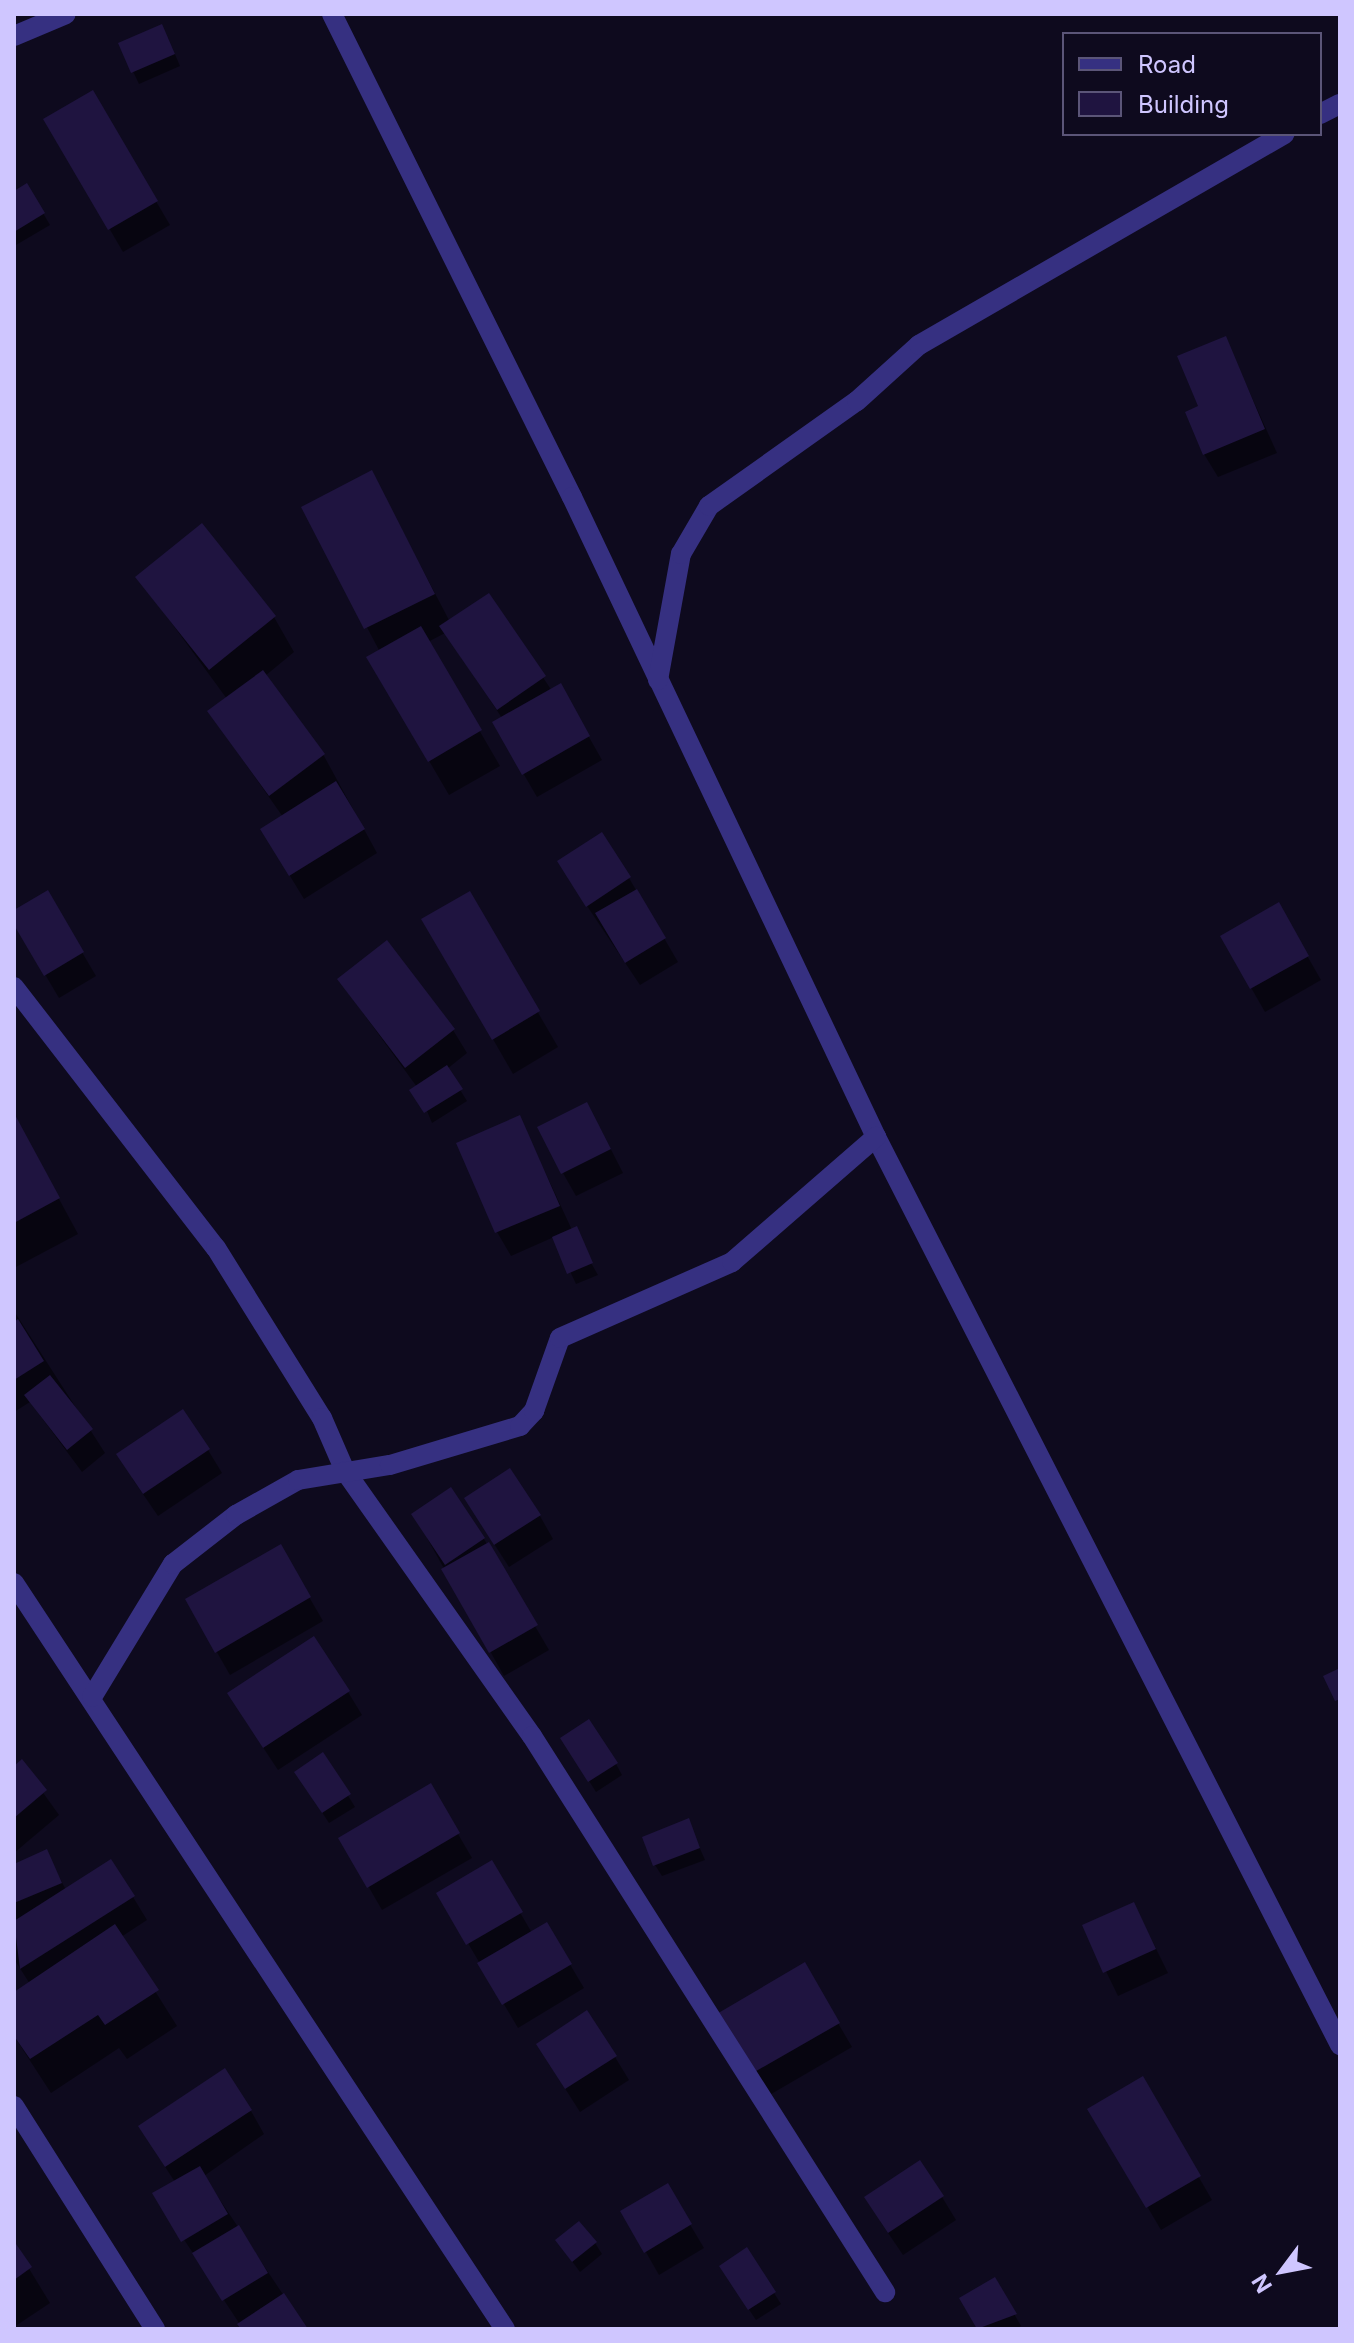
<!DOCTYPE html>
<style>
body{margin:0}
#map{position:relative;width:1354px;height:2343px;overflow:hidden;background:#0e0a1e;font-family:Inter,sans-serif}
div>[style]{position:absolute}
.shadow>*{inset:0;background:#0007}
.building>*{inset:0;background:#1f1440}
.street>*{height:20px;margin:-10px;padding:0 10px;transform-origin:10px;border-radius:10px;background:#363081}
span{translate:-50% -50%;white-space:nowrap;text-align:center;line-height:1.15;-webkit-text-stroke:7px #0e0a1e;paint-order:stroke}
.frame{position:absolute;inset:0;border:16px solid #cfc6ff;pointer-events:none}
.legend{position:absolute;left:1062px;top:32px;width:260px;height:104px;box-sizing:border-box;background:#0e0a1e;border:2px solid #5b5578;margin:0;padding:10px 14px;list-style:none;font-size:24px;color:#cfc6ff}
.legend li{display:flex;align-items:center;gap:16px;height:40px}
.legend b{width:40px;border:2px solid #5b5578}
.north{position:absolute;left:1242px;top:2231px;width:80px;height:80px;-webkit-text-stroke:6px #0e0a1e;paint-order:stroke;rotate:238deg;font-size:22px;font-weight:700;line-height:32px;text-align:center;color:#cfc6ff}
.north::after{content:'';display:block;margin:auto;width:28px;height:36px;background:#cfc6ff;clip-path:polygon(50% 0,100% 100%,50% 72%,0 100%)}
</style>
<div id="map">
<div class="shadow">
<i style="clip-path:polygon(168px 38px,180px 66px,139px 84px,120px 44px)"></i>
<i style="clip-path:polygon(92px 93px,170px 225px,123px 252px,46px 120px)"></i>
<i style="clip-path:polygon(27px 186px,50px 225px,16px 245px,14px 193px)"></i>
<i style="clip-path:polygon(1225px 338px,1277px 453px,1218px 477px,1204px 454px)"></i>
<i style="clip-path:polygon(372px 473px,450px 622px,488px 595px,552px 691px,560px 686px,602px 760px,537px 797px,494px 723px,502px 718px,445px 633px,428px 642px,500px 766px,449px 795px,369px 658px,380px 652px,304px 508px)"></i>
<i style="clip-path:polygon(138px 577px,274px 617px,294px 652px,265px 676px,324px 756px,377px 853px,304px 899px,276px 853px,283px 817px,209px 712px,227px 699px)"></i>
<i style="clip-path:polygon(629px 878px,678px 962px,640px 985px,573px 885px)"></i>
<i style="clip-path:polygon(47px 893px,96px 976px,59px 998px,14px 922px,14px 912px)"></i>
<i style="clip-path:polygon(469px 894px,558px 1047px,513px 1074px,424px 919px)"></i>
<i style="clip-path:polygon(1278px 905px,1321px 980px,1265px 1012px,1222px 937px)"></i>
<i style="clip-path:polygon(339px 980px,453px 1030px,467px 1053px,447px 1069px,467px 1101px,432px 1123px,417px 1087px)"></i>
<i style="clip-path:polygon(14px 1116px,78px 1234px,14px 1268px)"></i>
<i style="clip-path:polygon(520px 1118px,572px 1230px,598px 1275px,576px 1284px,554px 1237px,511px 1256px,497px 1232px,459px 1144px)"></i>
<i style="clip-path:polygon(600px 1128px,623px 1173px,576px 1196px,563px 1173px)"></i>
<i style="clip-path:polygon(14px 1311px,105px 1453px,82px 1472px,30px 1402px,14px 1412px)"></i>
<i style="clip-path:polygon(208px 1450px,222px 1473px,158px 1516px,132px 1478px)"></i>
<i style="clip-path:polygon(540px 1516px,553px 1539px,509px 1567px,480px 1522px)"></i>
<i style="clip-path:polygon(427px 1538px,484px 1539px,549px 1650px,504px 1676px)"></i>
<i style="clip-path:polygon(280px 1547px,323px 1621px,230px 1675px,187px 1600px)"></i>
<i style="clip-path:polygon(348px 1692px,362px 1715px,278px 1770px,243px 1717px)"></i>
<i style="clip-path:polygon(569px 1749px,616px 1764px,622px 1775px,596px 1792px)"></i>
<i style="clip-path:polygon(323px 1755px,355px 1807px,329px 1823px,303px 1783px)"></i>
<i style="clip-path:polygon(21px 1762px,59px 1815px,14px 1853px,14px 1768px)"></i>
<i style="clip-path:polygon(430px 1786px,472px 1858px,382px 1910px,341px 1839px)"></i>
<i style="clip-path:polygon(688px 1821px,705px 1860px,662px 1876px,655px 1865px)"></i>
<i style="clip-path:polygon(46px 1852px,66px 1890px,133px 1897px,147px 1920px,121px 1937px,177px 2026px,127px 2059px,119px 2048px,51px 2093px,14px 2036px,14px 1994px,30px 1984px,14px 1959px,14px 1866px)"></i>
<i style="clip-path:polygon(491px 1863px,532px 1933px,546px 1924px,584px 1988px,518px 2028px,439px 1894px)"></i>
<i style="clip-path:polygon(1134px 1904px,1168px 1973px,1118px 1996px,1084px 1926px)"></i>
<i style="clip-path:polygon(804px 1965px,852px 2047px,766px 2097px,718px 2015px)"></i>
<i style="clip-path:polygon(615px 2057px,629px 2080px,580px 2112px,552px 2068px)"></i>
<i style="clip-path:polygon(1142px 2079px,1212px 2200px,1161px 2230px,1090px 2109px)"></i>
<i style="clip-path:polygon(251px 2111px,264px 2134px,204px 2176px,306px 2329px,243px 2329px,154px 2194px,175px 2182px,154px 2150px)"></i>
<i style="clip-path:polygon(667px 2186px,704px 2248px,659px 2275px,623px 2212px)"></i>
<i style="clip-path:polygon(942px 2197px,956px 2220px,903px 2255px,880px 2221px)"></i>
<i style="clip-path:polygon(557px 2241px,595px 2243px,602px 2254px,580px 2272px)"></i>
<i style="clip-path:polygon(14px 2244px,50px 2303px,14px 2327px)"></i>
<i style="clip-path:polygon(728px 2278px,774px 2293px,781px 2304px,756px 2320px)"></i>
<i style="clip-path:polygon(995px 2280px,1021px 2326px,1016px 2329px,979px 2329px,962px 2299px)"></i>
</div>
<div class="building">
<i style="clip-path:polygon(162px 24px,175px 54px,131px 73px,118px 43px)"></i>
<i style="clip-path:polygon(93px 90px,158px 201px,108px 230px,43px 119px)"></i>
<i style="clip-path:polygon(27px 183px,45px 213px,14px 232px,14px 191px)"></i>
<i style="clip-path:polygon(1226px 336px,1265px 429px,1203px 455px,1185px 412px,1198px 406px,1177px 356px)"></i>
<i style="clip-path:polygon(372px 470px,435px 594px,364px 629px,301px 507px)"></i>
<i style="clip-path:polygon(202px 523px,276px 616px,209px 670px,135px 577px)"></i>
<i style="clip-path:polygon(489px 593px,546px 676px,497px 710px,439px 626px)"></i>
<i style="clip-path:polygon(421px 626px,482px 730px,428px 762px,366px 657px)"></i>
<i style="clip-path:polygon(263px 670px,325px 754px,269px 796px,207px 711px)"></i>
<i style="clip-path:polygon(561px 683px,590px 736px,522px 775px,492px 722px)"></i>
<i style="clip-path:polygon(336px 781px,365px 829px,289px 876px,260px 829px)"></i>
<i style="clip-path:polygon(602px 832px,631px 877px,586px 907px,557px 861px)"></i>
<i style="clip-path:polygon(637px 889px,666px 938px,625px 963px,595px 913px)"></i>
<i style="clip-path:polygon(48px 890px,84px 952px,44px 976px,14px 925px,14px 910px)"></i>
<i style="clip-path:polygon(470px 891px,540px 1011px,492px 1040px,421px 919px)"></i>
<i style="clip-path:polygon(1279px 902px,1309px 956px,1250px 989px,1220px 936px)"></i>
<i style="clip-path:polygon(387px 940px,455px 1029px,405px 1068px,337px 979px)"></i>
<i style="clip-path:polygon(447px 1065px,463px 1089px,424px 1113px,409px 1090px)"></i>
<i style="clip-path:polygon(587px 1102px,611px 1149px,561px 1174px,537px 1127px)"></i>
<i style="clip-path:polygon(14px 1113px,60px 1198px,14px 1223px)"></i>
<i style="clip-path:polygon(520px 1115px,560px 1206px,495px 1233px,456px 1143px)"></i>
<i style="clip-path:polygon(577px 1226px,593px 1263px,567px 1274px,552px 1237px)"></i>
<i style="clip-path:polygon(18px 1319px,44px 1361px,14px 1380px,14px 1322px)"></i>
<i style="clip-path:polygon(50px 1375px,93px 1429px,67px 1450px,24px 1395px)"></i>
<i style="clip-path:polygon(183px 1409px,210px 1449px,143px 1494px,116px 1454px)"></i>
<i style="clip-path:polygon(510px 1468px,541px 1515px,494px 1545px,464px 1498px)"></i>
<i style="clip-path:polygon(451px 1487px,485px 1538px,445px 1565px,411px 1514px)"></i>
<i style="clip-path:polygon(489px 1542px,538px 1625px,489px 1653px,441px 1569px)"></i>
<i style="clip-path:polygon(281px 1544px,311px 1597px,215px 1653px,185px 1599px)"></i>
<i style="clip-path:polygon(314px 1636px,350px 1691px,263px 1748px,227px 1693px)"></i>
<i style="clip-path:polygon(1340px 1668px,1340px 1699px,1335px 1701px,1323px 1676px)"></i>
<i style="clip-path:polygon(589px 1719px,618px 1763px,588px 1782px,560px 1738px)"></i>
<i style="clip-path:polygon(323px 1752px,351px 1794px,322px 1813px,294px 1772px)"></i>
<i style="clip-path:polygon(22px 1759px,47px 1790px,14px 1818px,14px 1766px)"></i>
<i style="clip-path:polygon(431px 1783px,460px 1833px,367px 1888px,338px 1838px)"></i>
<i style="clip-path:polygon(689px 1818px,700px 1848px,653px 1866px,642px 1837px)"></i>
<i style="clip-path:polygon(47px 1849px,62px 1883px,14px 1903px,14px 1864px)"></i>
<i style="clip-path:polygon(111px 1859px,135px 1896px,20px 1969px,14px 1921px)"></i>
<i style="clip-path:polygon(492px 1860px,523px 1912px,466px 1945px,436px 1893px)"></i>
<i style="clip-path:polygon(1134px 1902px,1156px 1949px,1103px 1973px,1082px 1925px)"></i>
<i style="clip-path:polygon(547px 1922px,572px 1964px,502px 2005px,477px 1963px)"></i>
<i style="clip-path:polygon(115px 1924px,159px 1990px,105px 2025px,98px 2015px,30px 2059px,14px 2036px,14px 1992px)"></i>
<i style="clip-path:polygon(805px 1962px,840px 2023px,751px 2074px,715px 2015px)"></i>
<i style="clip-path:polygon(587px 2010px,617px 2056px,565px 2089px,536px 2044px)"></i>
<i style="clip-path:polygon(225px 2068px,252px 2110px,165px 2167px,138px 2126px)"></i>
<i style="clip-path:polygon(1143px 2076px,1201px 2176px,1146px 2208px,1087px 2109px)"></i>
<i style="clip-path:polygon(920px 2160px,944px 2196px,888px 2233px,864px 2197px)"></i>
<i style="clip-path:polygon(200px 2166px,228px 2214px,181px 2242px,152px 2193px)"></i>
<i style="clip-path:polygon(668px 2183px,692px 2224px,644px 2253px,620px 2211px)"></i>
<i style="clip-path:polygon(579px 2221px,597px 2242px,572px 2262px,555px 2240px)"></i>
<i style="clip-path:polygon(239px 2225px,268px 2273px,222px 2301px,192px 2253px)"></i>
<i style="clip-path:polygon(14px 2241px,32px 2267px,14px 2280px)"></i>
<i style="clip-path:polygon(747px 2247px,776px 2292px,748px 2310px,719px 2266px)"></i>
<i style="clip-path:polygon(995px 2277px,1017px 2314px,977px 2329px,959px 2298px)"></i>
<i style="clip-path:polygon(284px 2293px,308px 2329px,241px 2329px,237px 2324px)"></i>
</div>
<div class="street">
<i style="left:332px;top:14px;width:539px;rotate:63.58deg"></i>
<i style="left:572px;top:497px;width:709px;rotate:64.59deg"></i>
<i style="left:876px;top:1137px;width:1020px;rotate:62.93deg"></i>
<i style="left:14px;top:36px;width:56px;rotate:-22.9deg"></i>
<i style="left:1320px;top:114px;width:22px;rotate:-27deg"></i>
<i style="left:658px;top:680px;width:128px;rotate:-79.7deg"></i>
<i style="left:681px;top:554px;width:56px;rotate:-59.7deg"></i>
<i style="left:709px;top:506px;width:181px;rotate:-35.4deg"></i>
<i style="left:857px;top:401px;width:84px;rotate:-42.1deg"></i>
<i style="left:919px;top:345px;width:422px;rotate:-30deg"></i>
<i style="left:14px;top:987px;width:330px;rotate:52.3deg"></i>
<i style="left:216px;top:1248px;width:200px;rotate:58.1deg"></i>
<i style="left:322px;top:1418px;width:58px;rotate:66.5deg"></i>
<i style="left:345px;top:1471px;width:324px;rotate:54.8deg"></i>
<i style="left:532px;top:1736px;width:659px;rotate:57.59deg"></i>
<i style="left:14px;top:1583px;width:893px;rotate:56.65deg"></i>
<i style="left:92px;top:1697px;width:156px;rotate:-58.7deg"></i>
<i style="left:173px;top:1564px;width:80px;rotate:-37.9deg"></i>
<i style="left:236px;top:1515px;width:71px;rotate:-29.4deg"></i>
<i style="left:298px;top:1480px;width:93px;rotate:-9.3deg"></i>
<i style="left:390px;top:1465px;width:136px;rotate:-16.7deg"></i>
<i style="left:520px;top:1426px;width:21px;rotate:-47deg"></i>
<i style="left:534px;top:1411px;width:77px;rotate:-70.4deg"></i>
<i style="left:560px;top:1338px;width:188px;rotate:-23.8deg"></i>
<i style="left:732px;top:1262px;width:191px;rotate:-41deg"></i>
<i style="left:14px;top:2106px;width:264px;rotate:57.7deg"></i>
</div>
<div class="frame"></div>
<ul class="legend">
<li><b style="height:10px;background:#363081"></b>Road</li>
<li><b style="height:22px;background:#1f1440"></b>Building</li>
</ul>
<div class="north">N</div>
</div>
